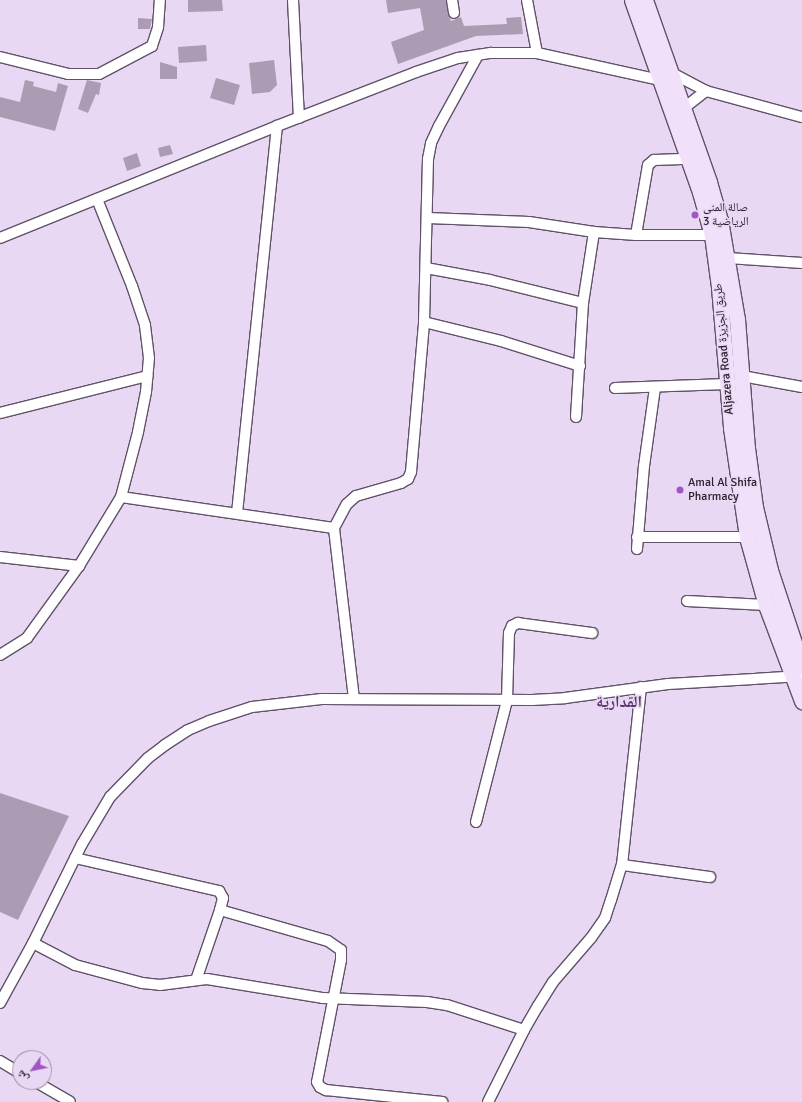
<!DOCTYPE html>
<meta charset="utf-8">
<style>
body{margin:0}
#map{position:relative;width:802px;height:1102px;overflow:hidden;background:#e9d8f3;font-family:Signika,"Noto Naskh Arabic",sans-serif}
div>[style]{position:absolute}
.building>*{inset:0;background:#ab9cb4}
.roads{filter:drop-shadow(1px 0 #605268) drop-shadow(-1px 0 #605268) drop-shadow(0 1px #605268) drop-shadow(0 -1px #605268)}
.minor>*{height:10px;margin:-5px;padding:0 5px;transform-origin:5px;border-radius:5px;background:#fff}
.secondary>*{height:15px;margin:-7.5px;padding:0 7.5px;transform-origin:7.5px;border-radius:7.5px;background:#f0e0f9}
.dots>*{width:11px;height:11px;translate:-50% -50%;box-sizing:border-box;border:2px solid #e9d8f3;border-radius:50%}
span{translate:-50% -50%;white-space:nowrap;text-align:center;line-height:1.15;-webkit-text-stroke:3px #e9d8f3;paint-order:stroke}
.poi-label{font-size:12px;color:#28222c}
.left{translate:0 -50%;text-align:left}
.street-label{font-size:12px;color:#28222c}
.district-label{font-size:16px;color:#5a356d;font-weight:700}
.north{position:absolute;left:12px;top:1050px;width:40px;height:40px;box-sizing:border-box;background:#e9d8f3;border:1px solid #9c8fa3;border-radius:50%;rotate:237deg;font-size:11px;font-weight:700;line-height:16px;text-align:center;color:#28222c}
.north::after{content:'';display:block;margin:auto;width:14px;height:18px;background:#a155c7;clip-path:polygon(50% 0,100% 100%,50% 72%,0 100%)}
</style>
<div id="map">
<div class="building">
<i style="clip-path:polygon(188px 0,222px 0,223px 11px,188px 12px)"></i>
<i style="clip-path:polygon(386px 0,446px 0,448px 14px,451px 21px,461px 17px,464px 26px,507px 24px,506px 18px,521px 17px,523px 34px,476px 36px,398px 64px,391px 42px,424px 30px,420px 8px,388px 13px)"></i>
<i style="clip-path:polygon(138px 18px,152px 19px,150px 29px,138px 29px)"></i>
<i style="clip-path:polygon(206px 45px,207px 61px,179px 63px,178px 47px)"></i>
<i style="clip-path:polygon(274px 60px,277px 85px,270px 92px,252px 94px,249px 63px)"></i>
<i style="clip-path:polygon(160px 62px,177px 67px,177px 79px,160px 79px)"></i>
<i style="clip-path:polygon(216px 78px,240px 85px,234px 105px,210px 98px)"></i>
<i style="clip-path:polygon(25px 80px,34px 82px,33px 86px,56px 92px,58px 83px,68px 86px,55px 131px,0 117px,0 97px,20px 102px)"></i>
<i style="clip-path:polygon(87px 80px,101px 83px,99px 95px,96px 94px,88px 113px,78px 109px)"></i>
<i style="clip-path:polygon(170px 145px,173px 154px,160px 157px,158px 148px)"></i>
<i style="clip-path:polygon(137px 153px,141px 166px,127px 171px,123px 158px)"></i>
<i style="clip-path:polygon(0 793px,69px 816px,18px 920px,0 912px)"></i>
</div>
<div class="roads">
<div class="minor">
<i style="left:293px;top:0;width:118px;rotate:87.1deg"></i>
<i style="left:452px;top:0;width:13px;rotate:81deg"></i>
<i style="left:527px;top:0;width:54px;rotate:79.3deg"></i>
<i style="left:0;top:57px;width:70px;rotate:14deg"></i>
<i style="left:68px;top:74px;width:31px"></i>
<i style="left:99px;top:74px;width:60px;rotate:-27.8deg"></i>
<i style="left:152px;top:46px;width:20px;rotate:-72deg"></i>
<i style="left:158px;top:27px;width:27px;rotate:-86deg"></i>
<i style="left:670px;top:72px;width:41px;rotate:27.8deg"></i>
<i style="left:706px;top:91px;width:99px;rotate:15.2deg"></i>
<i style="left:684px;top:108px;width:28px;rotate:-38deg"></i>
<i style="left:428px;top:218px;width:101px;rotate:2.3deg"></i>
<i style="left:529px;top:222px;width:66px;rotate:8.7deg"></i>
<i style="left:594px;top:232px;width:42px;rotate:4.1deg"></i>
<i style="left:636px;top:235px;width:76px"></i>
<i style="left:636px;top:235px;width:71px;rotate:-80.3deg"></i>
<i style="left:648px;top:165px;width:8px;rotate:-40deg"></i>
<i style="left:654px;top:160px;width:35px;rotate:-2deg"></i>
<i style="left:0;top:238px;width:299px;rotate:-22deg"></i>
<i style="left:277px;top:126px;width:149px;rotate:-21.2deg"></i>
<i style="left:416px;top:72px;width:44px;rotate:-18.4deg"></i>
<i style="left:458px;top:58px;width:33px;rotate:-9deg"></i>
<i style="left:491px;top:53px;width:46px"></i>
<i style="left:537px;top:53px;width:130px;rotate:12.4deg"></i>
<i style="left:728px;top:258px;width:74px;rotate:3.9deg"></i>
<i style="left:426px;top:268px;width:65px;rotate:10.6deg"></i>
<i style="left:490px;top:280px;width:96px;rotate:13.9deg"></i>
<i style="left:424px;top:322px;width:79px;rotate:13.9deg"></i>
<i style="left:501px;top:341px;width:83px;rotate:17.6deg"></i>
<i style="left:742px;top:376px;width:61px;rotate:10.4deg"></i>
<i style="left:615px;top:388px;width:112px;rotate:-2deg"></i>
<i style="left:0;top:413px;width:152px;rotate:-14.1deg"></i>
<i style="left:576px;top:417px;width:114px;rotate:-86.5deg"></i>
<i style="left:583px;top:303px;width:72px;rotate:-81.2deg"></i>
<i style="left:121px;top:497px;width:215px;rotate:8.3deg"></i>
<i style="left:237px;top:513px;width:389px;rotate:-84.1deg"></i>
<i style="left:637px;top:537px;width:110px"></i>
<i style="left:637px;top:549px;width:83px;rotate:-85.2deg"></i>
<i style="left:644px;top:466px;width:79px;rotate:-82deg"></i>
<i style="left:0;top:557px;width:80px;rotate:6.5deg"></i>
<i style="left:687px;top:601px;width:79px;rotate:2.9deg"></i>
<i style="left:0;top:655px;width:32px;rotate:-32deg"></i>
<i style="left:27px;top:638px;width:89px;rotate:-54.2deg"></i>
<i style="left:79px;top:566px;width:81px;rotate:-58.7deg"></i>
<i style="left:121px;top:497px;width:67px;rotate:-75.3deg"></i>
<i style="left:138px;top:432px;width:41px;rotate:-78.7deg"></i>
<i style="left:146px;top:392px;width:34px;rotate:-85deg"></i>
<i style="left:149px;top:358px;width:33px;rotate:-97deg"></i>
<i style="left:145px;top:325px;width:41px;rotate:-108.4deg"></i>
<i style="left:132px;top:286px;width:94px;rotate:-111.9deg"></i>
<i style="left:354px;top:699px;width:172px;rotate:-96.7deg"></i>
<i style="left:334px;top:528px;width:27px;rotate:-62deg"></i>
<i style="left:347px;top:504px;width:12px;rotate:-42deg"></i>
<i style="left:356px;top:496px;width:47px;rotate:-16.1deg"></i>
<i style="left:401px;top:483px;width:8px;rotate:-30deg"></i>
<i style="left:408px;top:479px;width:8px;rotate:-67deg"></i>
<i style="left:411px;top:472px;width:151px;rotate:-85deg"></i>
<i style="left:424px;top:322px;width:163px;rotate:-88.6deg"></i>
<i style="left:428px;top:159px;width:16px;rotate:-79deg"></i>
<i style="left:431px;top:143px;width:19px;rotate:-65deg"></i>
<i style="left:439px;top:126px;width:81px;rotate:-61.2deg"></i>
<i style="left:476px;top:822px;width:126px;rotate:-75.7deg"></i>
<i style="left:507px;top:700px;width:67px;rotate:-88.3deg"></i>
<i style="left:509px;top:633px;width:8px;rotate:-67deg"></i>
<i style="left:512px;top:626px;width:7px;rotate:-27deg"></i>
<i style="left:518px;top:623px;width:75px;rotate:7.7deg"></i>
<i style="left:75px;top:858px;width:148px;rotate:12.9deg"></i>
<i style="left:219px;top:891px;width:8px;rotate:60deg"></i>
<i style="left:223px;top:898px;width:12px;rotate:104deg"></i>
<i style="left:220px;top:910px;width:74px;rotate:108.9deg"></i>
<i style="left:622px;top:865px;width:89px;rotate:7.8deg"></i>
<i style="left:220px;top:910px;width:112px;rotate:16deg"></i>
<i style="left:328px;top:941px;width:16px;rotate:35deg"></i>
<i style="left:341px;top:950px;width:10px;rotate:90deg"></i>
<i style="left:341px;top:960px;width:124px;rotate:101.1deg"></i>
<i style="left:317px;top:1082px;width:6px;rotate:59deg"></i>
<i style="left:320px;top:1087px;width:7px;rotate:27deg"></i>
<i style="left:326px;top:1090px;width:117px;rotate:5.9deg"></i>
<i style="left:33px;top:943px;width:47px;rotate:27.6deg"></i>
<i style="left:75px;top:965px;width:69px;rotate:15deg"></i>
<i style="left:142px;top:983px;width:18px;rotate:6deg"></i>
<i style="left:160px;top:985px;width:47px;rotate:-7.3deg"></i>
<i style="left:207px;top:979px;width:118px;rotate:9.3deg"></i>
<i style="left:323px;top:998px;width:104px;rotate:2.2deg"></i>
<i style="left:427px;top:1002px;width:20px;rotate:9deg"></i>
<i style="left:447px;top:1005px;width:81px;rotate:18deg"></i>
<i style="left:0;top:1003px;width:68px;rotate:-61.2deg"></i>
<i style="left:33px;top:943px;width:110px;rotate:-63.7deg"></i>
<i style="left:82px;top:844px;width:55px;rotate:-59.2deg"></i>
<i style="left:110px;top:797px;width:54px;rotate:-45.7deg"></i>
<i style="left:148px;top:758px;width:21px;rotate:-37deg"></i>
<i style="left:165px;top:745px;width:27px;rotate:-33deg"></i>
<i style="left:188px;top:730px;width:23px;rotate:-23deg"></i>
<i style="left:209px;top:721px;width:45px;rotate:-18deg"></i>
<i style="left:252px;top:707px;width:70px;rotate:-6.5deg"></i>
<i style="left:322px;top:699px;width:210px;rotate:0.3deg"></i>
<i style="left:532px;top:700px;width:33px;rotate:-3deg"></i>
<i style="left:565px;top:698px;width:104px;rotate:-7.7deg"></i>
<i style="left:668px;top:684px;width:134px;rotate:-3.4deg"></i>
<i style="left:0;top:1061px;width:23px;rotate:31deg"></i>
<i style="left:36px;top:1082px;width:39px;rotate:30deg"></i>
<i style="left:488px;top:1102px;width:80px;rotate:-63.4deg"></i>
<i style="left:524px;top:1030px;width:28px;rotate:-60deg"></i>
<i style="left:538px;top:1006px;width:28px;rotate:-58deg"></i>
<i style="left:553px;top:982px;width:58px;rotate:-49.2deg"></i>
<i style="left:591px;top:938px;width:24px;rotate:-55deg"></i>
<i style="left:605px;top:918px;width:19px;rotate:-72deg"></i>
<i style="left:611px;top:900px;width:37px;rotate:-73deg"></i>
<i style="left:622px;top:865px;width:179px;rotate:-83.9deg"></i>
</div>
<div class="secondary">
<i style="left:632px;top:0;width:204px;rotate:70.5deg"></i>
<i style="left:700px;top:192px;width:45px;rotate:74.4deg"></i>
<i style="left:712px;top:235px;width:52px;rotate:82.3deg"></i>
<i style="left:719px;top:287px;width:142px;rotate:85.1deg"></i>
<i style="left:731px;top:428px;width:110px;rotate:81.6deg"></i>
<i style="left:747px;top:537px;width:71px;rotate:74.4deg"></i>
<i style="left:766px;top:605px;width:103px;rotate:69.4deg"></i>
<i style="left:645px;top:0;width:193px;rotate:70.6deg"></i>
<i style="left:709px;top:182px;width:40px;rotate:74deg"></i>
<i style="left:720px;top:220px;width:100px;rotate:80.3deg"></i>
<i style="left:737px;top:319px;width:129px;rotate:85.6deg"></i>
<i style="left:747px;top:448px;width:60px;rotate:82.3deg"></i>
<i style="left:755px;top:507px;width:65px;rotate:76.6deg"></i>
<i style="left:770px;top:570px;width:102px;rotate:71.7deg"></i>
</div>
</div>
<div class="dots">
<i style="left:695px;top:215px;background:#a155c7"></i>
<i style="left:680px;top:490px;background:#a155c7"></i>
</div>
<div class="poi-label">
<span class="left" style="left:703px;top:215px">صالة المنى<br>الرياضية 3</span>
<span class="left" style="left:688px;top:490px">Amal Al Shifa<br>Pharmacy</span>
</div>
<div class="street-label">
<span style="left:724px;top:349px;rotate:-95deg">Aljazera Road طريق الجزيزة</span>
</div>
<div class="district-label">
<span style="left:619px;top:702px">القدارية</span>
</div>
<div class="north">ش</div>
</div>
